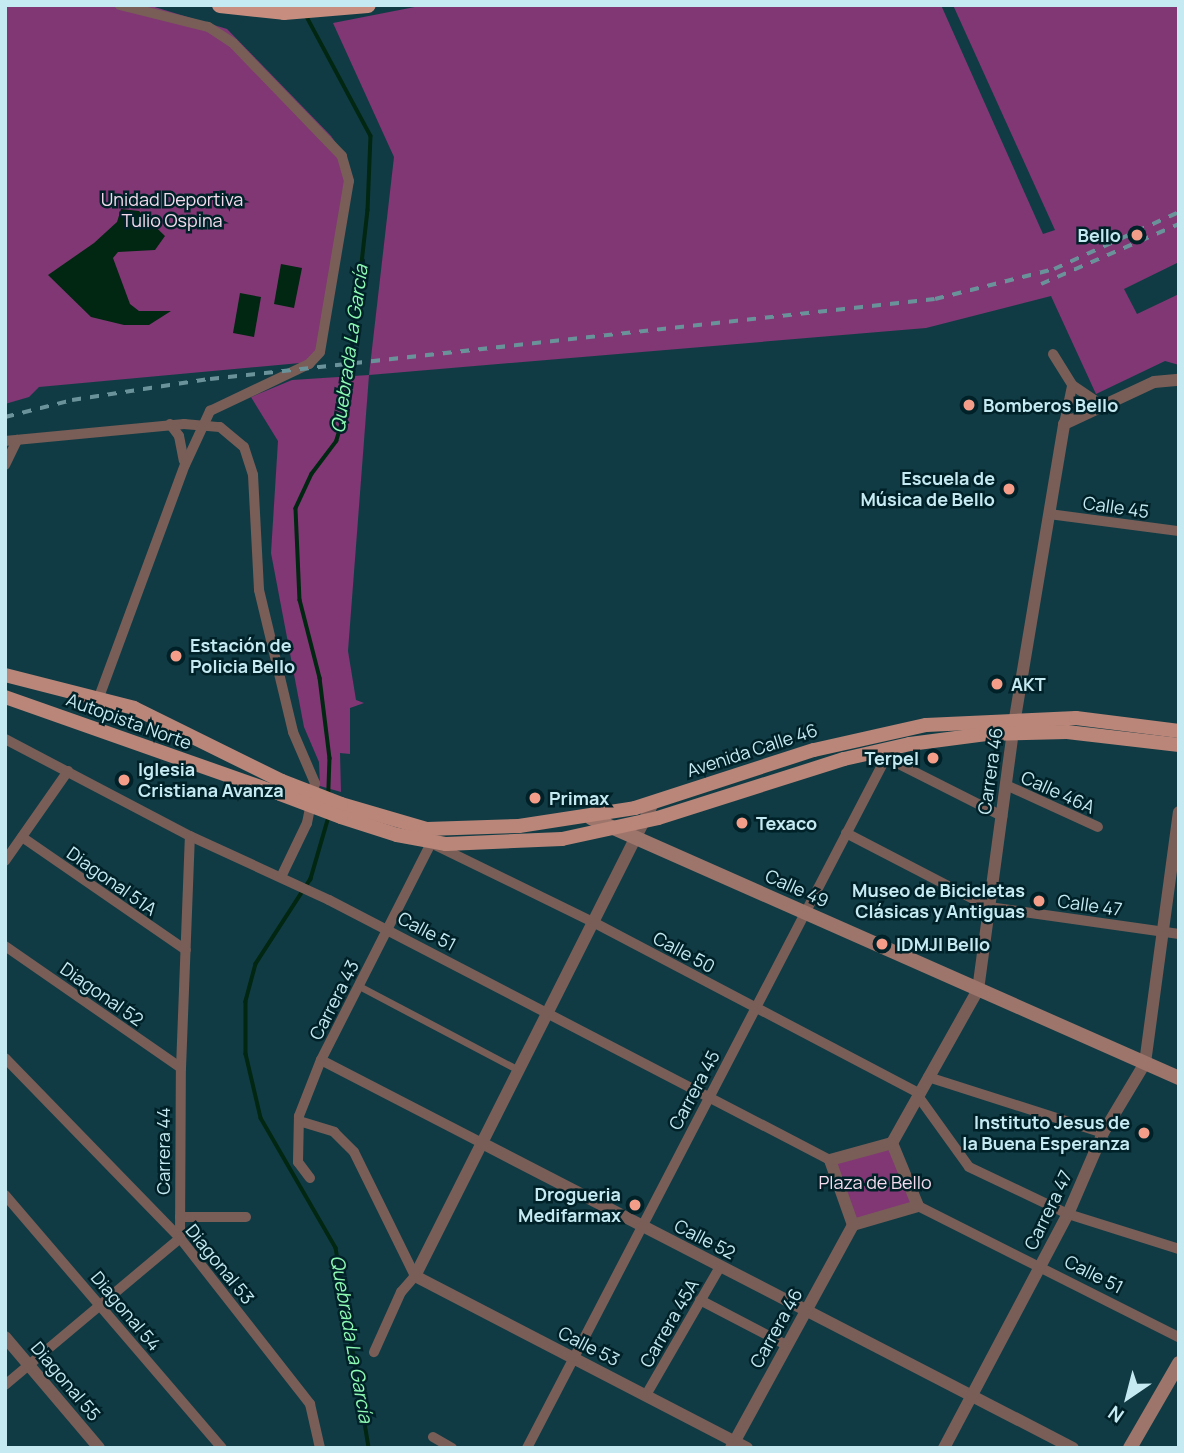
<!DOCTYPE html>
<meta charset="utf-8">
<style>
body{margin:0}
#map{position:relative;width:1184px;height:1453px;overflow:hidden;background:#113b44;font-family:Manrope,sans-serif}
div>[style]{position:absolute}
.green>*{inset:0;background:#803774}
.water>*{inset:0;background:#012712}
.stream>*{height:3.5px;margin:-1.75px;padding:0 1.75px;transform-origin:1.75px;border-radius:1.75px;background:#012712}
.pedestrian>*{height:7px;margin:-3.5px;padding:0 3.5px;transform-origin:3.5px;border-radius:3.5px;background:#795e58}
.minor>*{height:10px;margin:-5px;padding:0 5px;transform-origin:5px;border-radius:5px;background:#795e58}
.tertiary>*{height:12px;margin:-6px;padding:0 6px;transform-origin:6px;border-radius:6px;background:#795e58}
.secondary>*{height:14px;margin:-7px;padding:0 7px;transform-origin:7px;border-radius:7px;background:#9e756b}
.primary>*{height:14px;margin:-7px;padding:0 7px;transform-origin:7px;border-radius:7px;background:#ba8679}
.trunk>*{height:16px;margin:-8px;padding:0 8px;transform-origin:8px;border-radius:8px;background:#c78e80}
.rail>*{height:3.5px;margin-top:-1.75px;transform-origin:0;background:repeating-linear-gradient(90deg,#6a929a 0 9px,transparent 0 18px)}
.primary-bridge>*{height:14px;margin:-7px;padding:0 7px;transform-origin:7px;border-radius:7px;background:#ba8679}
.dots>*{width:19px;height:19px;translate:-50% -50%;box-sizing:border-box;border:4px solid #002128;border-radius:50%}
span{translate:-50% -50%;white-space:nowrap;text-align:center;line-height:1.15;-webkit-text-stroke:5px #002128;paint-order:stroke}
.park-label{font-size:18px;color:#f4dcee}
.poi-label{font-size:18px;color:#c5eaf2;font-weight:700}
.right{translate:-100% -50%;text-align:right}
.left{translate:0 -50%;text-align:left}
.street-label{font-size:18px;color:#c5eaf2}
.water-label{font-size:19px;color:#8efbb4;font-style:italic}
.frame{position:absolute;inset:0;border:7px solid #c5eaf2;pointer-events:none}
.north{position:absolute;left:1093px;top:1362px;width:70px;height:70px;-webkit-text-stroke:5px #002128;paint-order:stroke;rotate:215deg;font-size:19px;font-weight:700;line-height:28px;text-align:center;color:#c5eaf2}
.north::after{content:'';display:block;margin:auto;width:24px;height:32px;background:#c5eaf2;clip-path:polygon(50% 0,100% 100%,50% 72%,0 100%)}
</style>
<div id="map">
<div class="green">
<i style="clip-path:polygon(5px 5px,148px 5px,227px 29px,331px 136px,346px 158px,350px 181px,324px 336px,311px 362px,39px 387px,29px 397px,5px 404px)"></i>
<i style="clip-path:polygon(425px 5px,941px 5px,1043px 234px,1055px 230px,953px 5px,1179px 5px,1179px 262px,1124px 289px,1137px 314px,1179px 294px,1179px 365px,1165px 361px,1096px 394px,1051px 296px,926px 328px,369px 375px,348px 651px,356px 700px,364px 703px,350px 708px,350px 754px,340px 753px,341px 792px,320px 786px,319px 762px,304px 727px,271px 553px,278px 441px,251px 397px,292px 380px,369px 375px,394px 157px,333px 23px)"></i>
<i style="clip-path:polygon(890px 1147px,912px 1203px,856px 1220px,835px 1163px)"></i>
</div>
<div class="water">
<i style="clip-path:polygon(121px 209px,139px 211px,165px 236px,155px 250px,118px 252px,113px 258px,130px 304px,139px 311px,171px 311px,149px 325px,124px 325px,91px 317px,48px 275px,94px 243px,117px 222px)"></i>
<i style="clip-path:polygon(281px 264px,302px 268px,294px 308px,274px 304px)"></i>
<i style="clip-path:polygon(240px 293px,261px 297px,254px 337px,233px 333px)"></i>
</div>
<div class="stream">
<i style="left:306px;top:15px;width:137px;rotate:61.8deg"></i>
<i style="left:371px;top:136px;width:74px;rotate:92.3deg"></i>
<i style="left:368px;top:210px;width:205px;rotate:96.4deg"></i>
<i style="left:345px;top:414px;width:28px;rotate:107deg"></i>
<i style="left:337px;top:441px;width:41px;rotate:127.1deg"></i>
<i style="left:312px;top:474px;width:38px;rotate:115deg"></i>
<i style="left:296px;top:509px;width:91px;rotate:87.5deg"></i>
<i style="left:300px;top:600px;width:81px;rotate:75.6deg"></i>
<i style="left:320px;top:678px;width:81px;rotate:82.9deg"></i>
<i style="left:330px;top:758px;width:37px;rotate:92deg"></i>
<i style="left:329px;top:817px;width:65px;rotate:106.2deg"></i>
<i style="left:311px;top:879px;width:101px;rotate:122.9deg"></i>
<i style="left:256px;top:964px;width:39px;rotate:105deg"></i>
<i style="left:246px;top:1002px;width:52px;rotate:90deg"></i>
<i style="left:246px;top:1054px;width:66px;rotate:76.8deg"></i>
<i style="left:261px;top:1118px;width:150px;rotate:60deg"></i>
<i style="left:336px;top:1248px;width:203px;rotate:80.6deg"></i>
</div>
<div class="pedestrian">
<i style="left:359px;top:986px;width:180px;rotate:27.8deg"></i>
</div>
<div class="minor">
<i style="left:1053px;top:354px;width:36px;rotate:58deg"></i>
<i style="left:1072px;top:385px;width:37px;rotate:34deg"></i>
<i style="left:170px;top:424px;width:15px;rotate:53deg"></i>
<i style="left:179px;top:436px;width:25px;rotate:79deg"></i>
<i style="left:1064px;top:424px;width:40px;rotate:-78deg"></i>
<i style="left:5px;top:441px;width:180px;rotate:-5.4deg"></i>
<i style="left:184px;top:424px;width:36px;rotate:5deg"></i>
<i style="left:220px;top:427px;width:31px;rotate:40deg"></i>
<i style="left:244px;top:447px;width:29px;rotate:72deg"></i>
<i style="left:253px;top:475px;width:115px;rotate:87deg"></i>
<i style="left:259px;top:590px;width:146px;rotate:76.5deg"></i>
<i style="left:293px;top:732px;width:56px;rotate:66.7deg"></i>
<i style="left:315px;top:783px;width:41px;rotate:101.3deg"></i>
<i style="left:307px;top:823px;width:60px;rotate:115.7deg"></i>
<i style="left:5px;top:465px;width:28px;rotate:-64deg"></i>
<i style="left:1049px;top:514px;width:131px;rotate:7.5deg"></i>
<i style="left:99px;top:697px;width:247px;rotate:-69.7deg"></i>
<i style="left:185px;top:465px;width:60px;rotate:-65.2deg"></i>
<i style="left:210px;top:411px;width:110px;rotate:-25.4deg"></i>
<i style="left:309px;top:364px;width:16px;rotate:-47deg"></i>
<i style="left:320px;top:352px;width:173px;rotate:-80.4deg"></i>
<i style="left:349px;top:181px;width:26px;rotate:-106deg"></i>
<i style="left:342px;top:156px;width:157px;rotate:-134deg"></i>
<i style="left:233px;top:43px;width:30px;rotate:-147deg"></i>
<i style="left:208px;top:27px;width:91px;rotate:-166deg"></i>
<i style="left:5px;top:739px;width:209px;rotate:27.7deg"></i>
<i style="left:190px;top:836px;width:153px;rotate:24.7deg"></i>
<i style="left:329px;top:900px;width:564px;rotate:27.43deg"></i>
<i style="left:881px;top:755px;width:136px;rotate:26.8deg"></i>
<i style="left:1006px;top:785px;width:101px;rotate:24.5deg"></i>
<i style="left:846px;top:833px;width:161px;rotate:27.4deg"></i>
<i style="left:989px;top:907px;width:192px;rotate:8.1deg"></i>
<i style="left:22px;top:837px;width:199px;rotate:34.6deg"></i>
<i style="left:5px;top:861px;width:110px;rotate:-55deg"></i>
<i style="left:5px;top:946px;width:214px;rotate:34.7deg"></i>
<i style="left:5px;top:1058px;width:251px;rotate:45.8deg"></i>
<i style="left:180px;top:1238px;width:211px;rotate:51.9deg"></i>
<i style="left:310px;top:1404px;width:45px;rotate:77.2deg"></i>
<i style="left:321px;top:1060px;width:181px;rotate:27.3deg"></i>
<i style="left:928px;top:1077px;width:184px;rotate:17.7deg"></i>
<i style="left:918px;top:1096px;width:87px;rotate:54.3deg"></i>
<i style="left:969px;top:1167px;width:110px;rotate:25.4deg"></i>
<i style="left:1068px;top:1214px;width:116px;rotate:17.5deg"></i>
<i style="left:299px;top:1121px;width:37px;rotate:17deg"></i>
<i style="left:334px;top:1132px;width:28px;rotate:45deg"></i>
<i style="left:354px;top:1152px;width:138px;rotate:63.8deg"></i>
<i style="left:415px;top:1276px;width:21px;rotate:131deg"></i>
<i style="left:401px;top:1292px;width:66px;rotate:114.2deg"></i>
<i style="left:310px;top:1178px;width:20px;rotate:-127deg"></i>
<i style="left:298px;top:1162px;width:46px;rotate:-88.8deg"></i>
<i style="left:299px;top:1116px;width:60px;rotate:-68.6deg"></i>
<i style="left:321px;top:1060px;width:243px;rotate:-63.1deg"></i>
<i style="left:431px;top:843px;width:180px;rotate:26deg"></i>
<i style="left:593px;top:922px;width:368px;rotate:27.7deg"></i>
<i style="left:5px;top:1195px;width:333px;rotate:49.4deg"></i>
<i style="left:918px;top:1206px;width:292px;rotate:26.7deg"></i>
<i style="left:180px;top:1217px;width:66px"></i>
<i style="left:700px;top:1300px;width:97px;rotate:27.6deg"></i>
<i style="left:5px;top:1385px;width:229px;rotate:-40deg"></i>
<i style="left:180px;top:1238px;width:170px;rotate:-89.7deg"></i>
<i style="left:181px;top:1068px;width:232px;rotate:-87.8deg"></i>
<i style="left:646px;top:1395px;width:148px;rotate:-60deg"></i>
<i style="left:433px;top:1437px;width:22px;rotate:30deg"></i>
<i style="left:527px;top:1448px;width:789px;rotate:-62.53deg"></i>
</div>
<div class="tertiary">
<i style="left:653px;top:803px;width:530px;rotate:116.71deg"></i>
<i style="left:415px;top:1276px;width:374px;rotate:27.4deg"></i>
<i style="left:482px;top:1143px;width:665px;rotate:27.3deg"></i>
<i style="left:892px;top:1143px;width:176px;rotate:-60.7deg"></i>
<i style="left:978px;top:990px;width:275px;rotate:-82.3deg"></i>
<i style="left:1015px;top:718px;width:298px;rotate:-80.5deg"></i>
<i style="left:1064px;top:424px;width:99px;rotate:-25deg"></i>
<i style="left:1154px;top:382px;width:25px;rotate:-5deg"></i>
<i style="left:892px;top:1143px;width:68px;rotate:67.6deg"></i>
<i style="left:918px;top:1206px;width:68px;rotate:163.7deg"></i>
<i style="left:853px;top:1225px;width:69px;rotate:-109.5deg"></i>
<i style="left:830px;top:1160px;width:64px;rotate:-15.3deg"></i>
<i style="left:5px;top:1337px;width:145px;rotate:49.7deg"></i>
<i style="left:731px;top:1448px;width:254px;rotate:-61.3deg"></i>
<i style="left:944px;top:1448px;width:265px;rotate:-62.1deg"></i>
<i style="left:1068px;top:1214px;width:88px;rotate:-66.6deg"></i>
<i style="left:1103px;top:1133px;width:82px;rotate:-59deg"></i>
<i style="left:1145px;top:1063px;width:253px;rotate:-82.3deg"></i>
</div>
<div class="secondary">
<i style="left:591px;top:818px;width:643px;rotate:23.85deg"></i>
<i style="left:1130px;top:1448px;width:98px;rotate:-60deg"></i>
</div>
<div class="primary">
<i style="left:5px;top:675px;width:133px;rotate:14.3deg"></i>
<i style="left:134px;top:708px;width:165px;rotate:26.3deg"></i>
<i style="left:5px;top:697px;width:292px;rotate:19.4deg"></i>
<i style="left:341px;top:804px;width:90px;rotate:16.2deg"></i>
<i style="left:427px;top:829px;width:92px;rotate:-1.9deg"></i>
<i style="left:519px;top:826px;width:117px;rotate:-8.8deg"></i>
<i style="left:635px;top:808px;width:188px;rotate:-18deg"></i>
<i style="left:814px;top:750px;width:115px;rotate:-12.6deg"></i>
<i style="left:926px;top:725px;width:150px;rotate:-2.7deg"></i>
<i style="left:1076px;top:718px;width:104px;rotate:7.2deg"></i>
<i style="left:341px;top:817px;width:59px;rotate:17.8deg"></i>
<i style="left:397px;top:835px;width:50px;rotate:10.4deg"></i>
<i style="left:446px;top:844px;width:116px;rotate:-2.5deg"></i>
<i style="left:562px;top:839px;width:98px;rotate:-12.3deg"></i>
<i style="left:658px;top:818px;width:195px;rotate:-17.6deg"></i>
<i style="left:844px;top:759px;width:68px;rotate:-12.8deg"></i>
<i style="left:910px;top:744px;width:77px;rotate:-7.5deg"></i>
<i style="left:986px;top:734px;width:81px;rotate:-1.4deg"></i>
<i style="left:1067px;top:732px;width:113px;rotate:6.6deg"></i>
</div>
<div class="trunk">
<i style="left:220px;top:5px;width:64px;rotate:6.2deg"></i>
<i style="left:284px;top:12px;width:84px;rotate:-4.8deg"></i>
</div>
<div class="rail">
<i style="left:1041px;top:284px;width:150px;rotate:-23.5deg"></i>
<i style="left:5px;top:417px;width:69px;rotate:-14.2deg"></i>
<i style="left:72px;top:400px;width:140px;rotate:-8.7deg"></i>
<i style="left:210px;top:379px;width:729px;rotate:-6.3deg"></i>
<i style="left:935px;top:299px;width:123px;rotate:-14.1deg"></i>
<i style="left:1054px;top:269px;width:137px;rotate:-24.5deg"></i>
</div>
<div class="primary-bridge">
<i style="left:282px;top:781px;width:63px;rotate:21.3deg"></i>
<i style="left:280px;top:794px;width:65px;rotate:20.7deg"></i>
</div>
<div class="dots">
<i style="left:1137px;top:235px;background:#f49e89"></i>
<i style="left:969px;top:405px;background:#f49e89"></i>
<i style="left:1009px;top:489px;background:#f49e89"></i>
<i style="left:176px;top:656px;background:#f49e89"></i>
<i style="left:997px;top:684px;background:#f49e89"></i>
<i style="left:933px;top:758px;background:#f49e89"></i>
<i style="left:124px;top:780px;background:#f49e89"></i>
<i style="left:535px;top:798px;background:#f49e89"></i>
<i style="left:742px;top:823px;background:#f49e89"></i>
<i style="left:1039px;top:901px;background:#f49e89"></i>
<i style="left:882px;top:944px;background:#f49e89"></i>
<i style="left:1144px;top:1133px;background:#f49e89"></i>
<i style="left:635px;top:1205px;background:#f49e89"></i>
</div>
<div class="park-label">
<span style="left:172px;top:210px">Unidad Deportiva<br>Tulio Ospina</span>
<span style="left:875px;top:1182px">Plaza de Bello</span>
</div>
<div class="poi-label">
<span class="right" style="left:1121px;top:235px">Bello</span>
<span class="left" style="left:983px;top:405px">Bomberos Bello</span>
<span class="right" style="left:995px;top:489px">Escuela de<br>Música de Bello</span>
<span class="left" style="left:190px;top:656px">Estación de<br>Policia Bello</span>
<span class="left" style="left:1011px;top:684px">AKT</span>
<span class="right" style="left:919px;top:758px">Terpel</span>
<span class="left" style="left:138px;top:780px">Iglesia<br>Cristiana Avanza</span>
<span class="left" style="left:549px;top:798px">Primax</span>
<span class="left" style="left:756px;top:823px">Texaco</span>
<span class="right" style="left:1025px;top:901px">Museo de Bicicletas<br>Clásicas y Antiguas</span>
<span class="left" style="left:896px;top:944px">IDMJI Bello</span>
<span class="right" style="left:1130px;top:1133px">Instituto Jesus de<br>la Buena Esperanza</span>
<span class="right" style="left:621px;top:1205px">Drogueria<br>Medifarmax</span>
</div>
<div class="street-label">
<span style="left:1116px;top:507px;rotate:8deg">Calle 45</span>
<span style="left:129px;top:721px;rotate:20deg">Autopista Norte</span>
<span style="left:752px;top:750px;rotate:-18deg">Avenida Calle 46</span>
<span style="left:990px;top:771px;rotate:-82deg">Carrera 46</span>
<span style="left:1058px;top:792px;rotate:24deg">Calle 46A</span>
<span style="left:112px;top:881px;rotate:35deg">Diagonal 51A</span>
<span style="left:797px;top:888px;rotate:24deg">Calle 49</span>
<span style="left:1090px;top:905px;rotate:8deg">Calle 47</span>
<span style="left:427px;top:931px;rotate:28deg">Calle 51</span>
<span style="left:684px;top:952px;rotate:28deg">Calle 50</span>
<span style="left:102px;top:994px;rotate:35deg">Diagonal 52</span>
<span style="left:334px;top:1000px;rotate:-63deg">Carrera 43</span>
<span style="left:694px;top:1090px;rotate:-62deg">Carrera 45</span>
<span style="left:163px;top:1151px;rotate:-90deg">Carrera 44</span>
<span style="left:1048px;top:1210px;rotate:-64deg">Carrera 47</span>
<span style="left:705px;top:1239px;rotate:27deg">Calle 52</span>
<span style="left:220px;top:1264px;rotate:51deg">Diagonal 53</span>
<span style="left:1094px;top:1274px;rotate:27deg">Calle 51</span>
<span style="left:126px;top:1311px;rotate:50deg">Diagonal 54</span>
<span style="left:669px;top:1323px;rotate:-60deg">Carrera 45A</span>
<span style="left:776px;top:1328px;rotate:-61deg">Carrera 46</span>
<span style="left:589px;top:1346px;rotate:27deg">Calle 53</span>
<span style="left:66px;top:1381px;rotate:50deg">Diagonal 55</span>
</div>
<div class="water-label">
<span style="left:350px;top:349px;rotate:-82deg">Quebrada La García</span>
<span style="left:351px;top:1339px;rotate:80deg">Quebrada La García</span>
</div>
<div class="frame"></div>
<div class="north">N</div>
</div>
